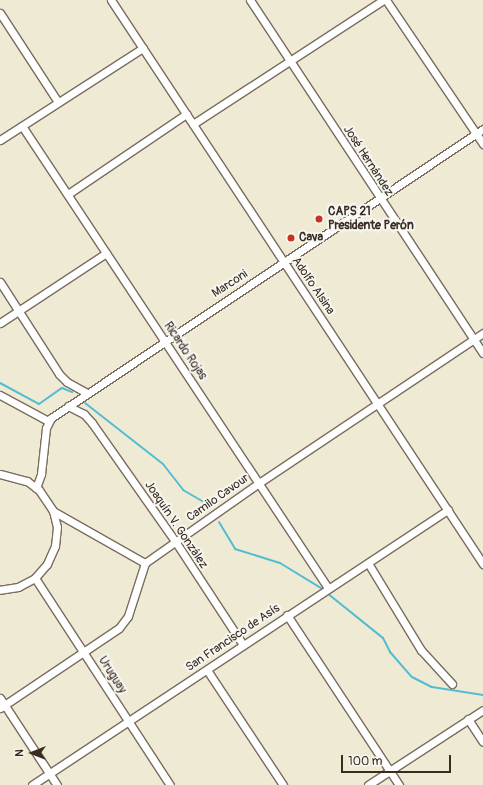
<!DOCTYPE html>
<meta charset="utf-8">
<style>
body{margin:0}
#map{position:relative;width:483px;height:785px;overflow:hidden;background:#efead4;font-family:Pangolin,sans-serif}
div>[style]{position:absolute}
.stream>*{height:2px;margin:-1px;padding:0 1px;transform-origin:1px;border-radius:1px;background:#54bcd1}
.roads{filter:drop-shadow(1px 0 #7a6d5e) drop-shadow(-1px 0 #7a6d5e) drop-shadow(0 1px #7a6d5e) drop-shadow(0 -1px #7a6d5e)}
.minor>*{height:7px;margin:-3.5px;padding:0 3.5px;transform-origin:3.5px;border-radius:3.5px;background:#fff}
.dots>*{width:11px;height:11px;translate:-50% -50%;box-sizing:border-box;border:2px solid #f6f6f2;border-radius:50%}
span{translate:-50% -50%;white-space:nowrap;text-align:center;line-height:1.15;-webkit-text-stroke:4px #f6f6f2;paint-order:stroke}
.street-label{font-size:12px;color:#3b2a1e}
.poi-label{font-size:12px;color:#3b2a1e;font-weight:700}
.left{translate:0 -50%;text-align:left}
.north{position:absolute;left:12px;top:733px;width:40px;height:40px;-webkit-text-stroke:3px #f6f6f2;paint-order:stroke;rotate:270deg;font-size:11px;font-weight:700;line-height:16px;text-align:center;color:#3b2a1e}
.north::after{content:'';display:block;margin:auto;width:14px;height:18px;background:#3b2a1e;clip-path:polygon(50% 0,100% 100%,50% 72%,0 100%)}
.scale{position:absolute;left:341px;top:755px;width:110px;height:18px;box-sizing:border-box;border:2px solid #3b2a1e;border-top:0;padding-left:5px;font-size:12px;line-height:14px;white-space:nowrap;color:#3b2a1e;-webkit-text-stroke:3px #f6f6f2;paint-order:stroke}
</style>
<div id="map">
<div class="stream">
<i style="left:0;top:383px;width:44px;rotate:28.3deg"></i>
<i style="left:39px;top:404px;width:28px;rotate:-35deg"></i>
<i style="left:62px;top:388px;width:11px;rotate:22deg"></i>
<i style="left:85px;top:403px;width:99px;rotate:38deg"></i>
<i style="left:163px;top:464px;width:33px;rotate:52deg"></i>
<i style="left:183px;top:490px;width:32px;rotate:30deg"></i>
<i style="left:219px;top:522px;width:31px;rotate:59deg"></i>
<i style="left:235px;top:549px;width:47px;rotate:17.3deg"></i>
<i style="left:280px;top:563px;width:52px;rotate:31.5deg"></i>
<i style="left:327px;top:593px;width:72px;rotate:38.8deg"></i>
<i style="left:383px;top:638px;width:16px;rotate:63deg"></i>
<i style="left:390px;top:652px;width:33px;rotate:49deg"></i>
<i style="left:412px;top:677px;width:22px;rotate:27deg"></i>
<i style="left:432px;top:687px;width:52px;rotate:8.9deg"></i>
</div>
<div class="roads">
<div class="minor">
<i style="left:111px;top:0;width:676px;rotate:56.59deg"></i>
<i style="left:250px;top:0;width:423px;rotate:56.6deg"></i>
<i style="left:386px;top:0;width:174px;rotate:56deg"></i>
<i style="left:0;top:13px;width:106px;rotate:56.9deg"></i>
<i style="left:193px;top:124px;width:227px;rotate:-33.1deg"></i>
<i style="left:22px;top:126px;width:554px;rotate:56.48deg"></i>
<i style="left:0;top:140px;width:170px;rotate:-32.8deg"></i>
<i style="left:68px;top:194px;width:143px;rotate:-34.1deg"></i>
<i style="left:0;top:282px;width:109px;rotate:57.3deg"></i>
<i style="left:59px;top:374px;width:11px;rotate:45deg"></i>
<i style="left:67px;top:382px;width:23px;rotate:29deg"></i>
<i style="left:0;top:323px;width:127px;rotate:-33.4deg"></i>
<i style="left:0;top:395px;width:55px;rotate:28.4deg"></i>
<i style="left:68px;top:406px;width:18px;rotate:27deg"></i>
<i style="left:84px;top:414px;width:12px;rotate:48deg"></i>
<i style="left:92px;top:423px;width:144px;rotate:54.9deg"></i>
<i style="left:175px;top:541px;width:124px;rotate:56.8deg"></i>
<i style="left:0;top:474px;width:28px;rotate:15deg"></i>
<i style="left:27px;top:481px;width:15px;rotate:37deg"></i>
<i style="left:39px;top:490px;width:25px;rotate:56deg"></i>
<i style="left:53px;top:511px;width:16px;rotate:76deg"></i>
<i style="left:57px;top:527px;width:19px;rotate:96deg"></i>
<i style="left:55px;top:546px;width:20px;rotate:114deg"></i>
<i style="left:47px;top:564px;width:18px;rotate:131deg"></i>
<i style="left:35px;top:578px;width:19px;rotate:152deg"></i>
<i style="left:18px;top:587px;width:18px;rotate:171deg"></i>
<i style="left:36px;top:488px;width:15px;rotate:-70deg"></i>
<i style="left:41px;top:474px;width:46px;rotate:-83.8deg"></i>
<i style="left:46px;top:428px;width:11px;rotate:-63deg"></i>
<i style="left:51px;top:418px;width:520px;rotate:-33.78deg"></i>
<i style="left:53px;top:511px;width:106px;rotate:29.5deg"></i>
<i style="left:368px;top:563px;width:102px;rotate:58.7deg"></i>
<i style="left:421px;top:650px;width:46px;rotate:47.6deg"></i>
<i style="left:35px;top:578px;width:247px;rotate:56.9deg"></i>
<i style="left:287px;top:615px;width:204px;rotate:56.6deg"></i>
<i style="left:207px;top:670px;width:138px;rotate:56.5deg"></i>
<i style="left:0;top:698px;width:104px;rotate:56.8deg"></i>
<i style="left:0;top:708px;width:143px;rotate:-33.9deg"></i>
<i style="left:119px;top:628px;width:15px;rotate:-53deg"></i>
<i style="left:128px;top:616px;width:56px;rotate:-72.2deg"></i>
<i style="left:145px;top:563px;width:139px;rotate:-35.1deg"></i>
<i style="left:259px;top:483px;width:270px;rotate:-33.8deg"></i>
<i style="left:468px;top:719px;width:27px;rotate:57deg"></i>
<i style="left:32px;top:785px;width:499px;rotate:-33.5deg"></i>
<i style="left:368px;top:785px;width:137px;rotate:-33.1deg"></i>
</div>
</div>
<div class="dots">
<i style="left:319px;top:219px;background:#c8321e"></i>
<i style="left:291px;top:238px;background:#c8321e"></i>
</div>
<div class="street-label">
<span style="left:368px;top:161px;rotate:57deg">José Hernández</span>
<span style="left:230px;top:284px;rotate:-33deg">Marconi</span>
<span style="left:313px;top:286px;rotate:56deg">Adolfo Alsina</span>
<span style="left:185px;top:351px;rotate:56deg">Ricardo Rojas</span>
<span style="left:218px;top:498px;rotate:-35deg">Camilo Cavour</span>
<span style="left:176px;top:525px;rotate:56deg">Joaquín V. González</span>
<span style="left:233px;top:638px;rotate:-34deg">San Francisco de Asís</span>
<span style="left:112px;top:675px;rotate:58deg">Uruguay</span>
</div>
<div class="poi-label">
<span class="left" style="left:328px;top:219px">CAPS 21<br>Presidente Perón</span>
<span class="left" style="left:299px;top:238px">Cava</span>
</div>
<div class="north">N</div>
<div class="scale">100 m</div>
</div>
